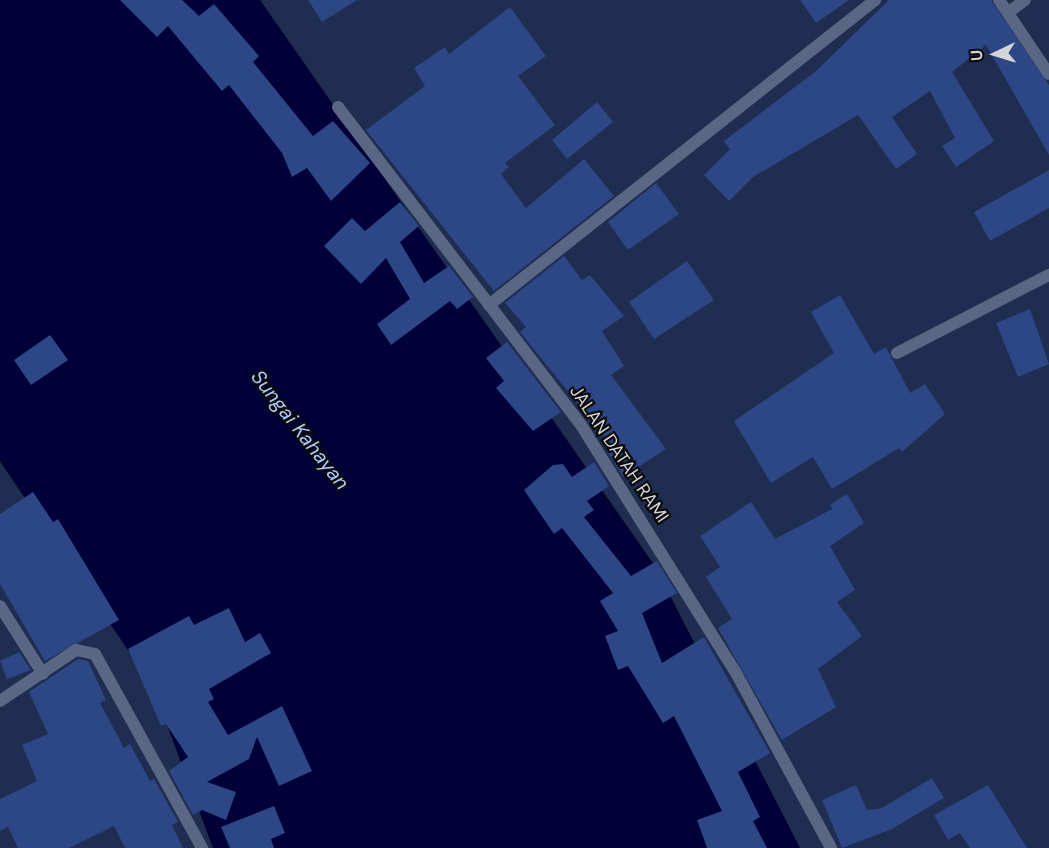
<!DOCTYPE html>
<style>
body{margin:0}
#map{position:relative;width:1049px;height:848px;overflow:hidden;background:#202225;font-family:"DM Sans",sans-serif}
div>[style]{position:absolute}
.green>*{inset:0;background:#1e2d50}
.water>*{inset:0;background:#010039}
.building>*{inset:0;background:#2d4685}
.service>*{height:12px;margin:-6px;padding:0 6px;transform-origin:6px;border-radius:6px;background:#596784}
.minor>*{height:12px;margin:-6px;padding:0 6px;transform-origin:6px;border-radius:6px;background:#596784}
span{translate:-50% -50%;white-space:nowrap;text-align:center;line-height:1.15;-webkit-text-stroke:4.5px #0b0b0d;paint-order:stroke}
.street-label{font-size:18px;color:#d4d5d7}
.water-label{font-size:20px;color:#adc7ff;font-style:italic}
.north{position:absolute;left:965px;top:24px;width:60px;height:60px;-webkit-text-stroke:4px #0b0b0d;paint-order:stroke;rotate:266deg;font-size:16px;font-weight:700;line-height:24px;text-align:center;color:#d4d5d7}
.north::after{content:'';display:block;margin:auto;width:21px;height:27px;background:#d4d5d7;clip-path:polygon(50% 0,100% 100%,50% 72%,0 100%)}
</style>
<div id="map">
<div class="green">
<i style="clip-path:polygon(260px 0,1049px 0,1049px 848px,800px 848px,654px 564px)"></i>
<i style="clip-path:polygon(0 462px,153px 687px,213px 848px,0 848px)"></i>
</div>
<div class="water">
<i style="clip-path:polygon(0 0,260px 0,654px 565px,800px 848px,213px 848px,153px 687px,0 461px)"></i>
</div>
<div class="building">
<i style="clip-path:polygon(120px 0,182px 0,199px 16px,214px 4px,259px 56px,253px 62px,313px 136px,333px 121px,370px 163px,331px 201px,307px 168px,292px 177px,282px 153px,229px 85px,222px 91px,168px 26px,157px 37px)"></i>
<i style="clip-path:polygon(308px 0,357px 0,322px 22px)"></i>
<i style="clip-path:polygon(800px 0,849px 0,816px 23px)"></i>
<i style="clip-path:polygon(889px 0,991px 0,1049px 85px,1049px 155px,986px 45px,952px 72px,994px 141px,956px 167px,942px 146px,955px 138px,930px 91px,892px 117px,917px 154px,896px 169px,858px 115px,753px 177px,729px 201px,704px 175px,730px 149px,724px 141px,816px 71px)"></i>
<i style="clip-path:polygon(510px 7px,546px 56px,518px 76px,555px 125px,505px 163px,509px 167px,501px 174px,526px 208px,584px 159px,614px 196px,494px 291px,366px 130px,425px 86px,414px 68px,445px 47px,449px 54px)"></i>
<i style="clip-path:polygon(597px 102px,613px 122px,567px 159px,552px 140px)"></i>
<i style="clip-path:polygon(1049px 170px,1049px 208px,990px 241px,974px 212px)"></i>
<i style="clip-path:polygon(656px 183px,679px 214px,628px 250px,608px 222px)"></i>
<i style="clip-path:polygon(400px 202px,419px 226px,400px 242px,424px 283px,449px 266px,473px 297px,457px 309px,450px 301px,391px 345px,377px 324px,410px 299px,386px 258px,361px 284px,324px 246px,352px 218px,365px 231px)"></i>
<i style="clip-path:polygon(564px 256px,582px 280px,590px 275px,624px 316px,602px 331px,624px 366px,611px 375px,666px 449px,623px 477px,607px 451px,613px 447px,520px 332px,526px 327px,505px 303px)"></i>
<i style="clip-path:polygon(687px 261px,714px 300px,654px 339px,629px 302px)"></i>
<i style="clip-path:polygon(840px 295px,874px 354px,886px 347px,910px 393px,925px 384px,945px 414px,902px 452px,899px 448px,832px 489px,813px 457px,771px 483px,734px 421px,834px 353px,811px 312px)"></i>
<i style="clip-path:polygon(1030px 309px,1049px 364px,1018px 377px,996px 323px)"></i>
<i style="clip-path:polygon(50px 335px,68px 360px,31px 385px,14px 360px)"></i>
<i style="clip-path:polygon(507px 342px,561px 412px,533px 431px,496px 388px,504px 381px,486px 358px)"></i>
<i style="clip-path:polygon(594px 462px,609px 486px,587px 501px,594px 510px,584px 517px,631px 576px,657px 561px,677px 593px,642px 613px,662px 663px,704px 637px,770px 753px,738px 772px,760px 817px,753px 821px,767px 848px,707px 848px,697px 820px,722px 811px,674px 716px,663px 723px,628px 666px,618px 670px,605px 636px,618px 631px,600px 601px,613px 593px,562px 528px,554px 534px,524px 490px,553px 465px,563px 464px,572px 477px)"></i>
<i style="clip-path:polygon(33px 492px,53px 522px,58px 519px,119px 620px,45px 661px,0 584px,0 514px)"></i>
<i style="clip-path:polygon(847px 494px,864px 523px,830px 546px,855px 590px,837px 602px,862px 636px,818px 669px,836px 707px,782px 740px,718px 628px,732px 619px,706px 577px,720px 567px,700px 536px,751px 502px,775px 539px,832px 509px,830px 505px)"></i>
<i style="clip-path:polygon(229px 608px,245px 642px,260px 633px,271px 653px,209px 689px,214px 699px,208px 702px,228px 735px,282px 706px,312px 771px,279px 786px,257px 737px,249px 759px,207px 782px,236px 792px,226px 820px,202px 810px,193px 815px,169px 771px,188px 757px,166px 724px,161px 726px,128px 649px,189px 616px,194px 625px)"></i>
<i style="clip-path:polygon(19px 652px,31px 670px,7px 679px,0 661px)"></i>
<i style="clip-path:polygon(78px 659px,88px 661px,106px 700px,100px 703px,124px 748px,130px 744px,150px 781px,154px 779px,178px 822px,172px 825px,183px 848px,125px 848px,114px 826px,69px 848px,18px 848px,8px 827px,0 831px,0 799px,37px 781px,22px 745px,48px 734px,29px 692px)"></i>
<i style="clip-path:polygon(932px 778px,944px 798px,892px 829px,842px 848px,822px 800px,856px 785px,867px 810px,882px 808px)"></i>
<i style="clip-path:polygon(988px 785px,1027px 848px,970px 848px,960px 833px,948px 840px,934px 815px)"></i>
<i style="clip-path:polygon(274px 806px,285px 833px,271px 839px,274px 848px,230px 848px,221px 827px)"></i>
</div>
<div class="service">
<i style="left:999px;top:0;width:89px;rotate:56deg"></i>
<i style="left:1009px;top:12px;width:20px;rotate:-37deg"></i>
<i style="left:338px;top:107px;width:400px;rotate:52.6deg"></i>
<i style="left:581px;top:425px;width:290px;rotate:58deg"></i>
<i style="left:735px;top:671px;width:201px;rotate:61.5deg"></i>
<i style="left:489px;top:305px;width:492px;rotate:-38.3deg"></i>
<i style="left:897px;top:353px;width:171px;rotate:-27.2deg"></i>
</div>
<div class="minor">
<i style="left:0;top:606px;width:80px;rotate:57.7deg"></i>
<i style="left:0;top:701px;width:92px;rotate:-33.9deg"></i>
<i style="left:76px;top:650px;width:19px;rotate:12deg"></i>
<i style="left:95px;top:654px;width:222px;rotate:61.1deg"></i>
</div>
<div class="street-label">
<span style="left:619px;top:454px;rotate:56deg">JALAN DATAH RAMI</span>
</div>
<div class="water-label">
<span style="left:300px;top:430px;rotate:52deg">Sungai Kahayan</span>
</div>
<div class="north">U</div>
</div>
